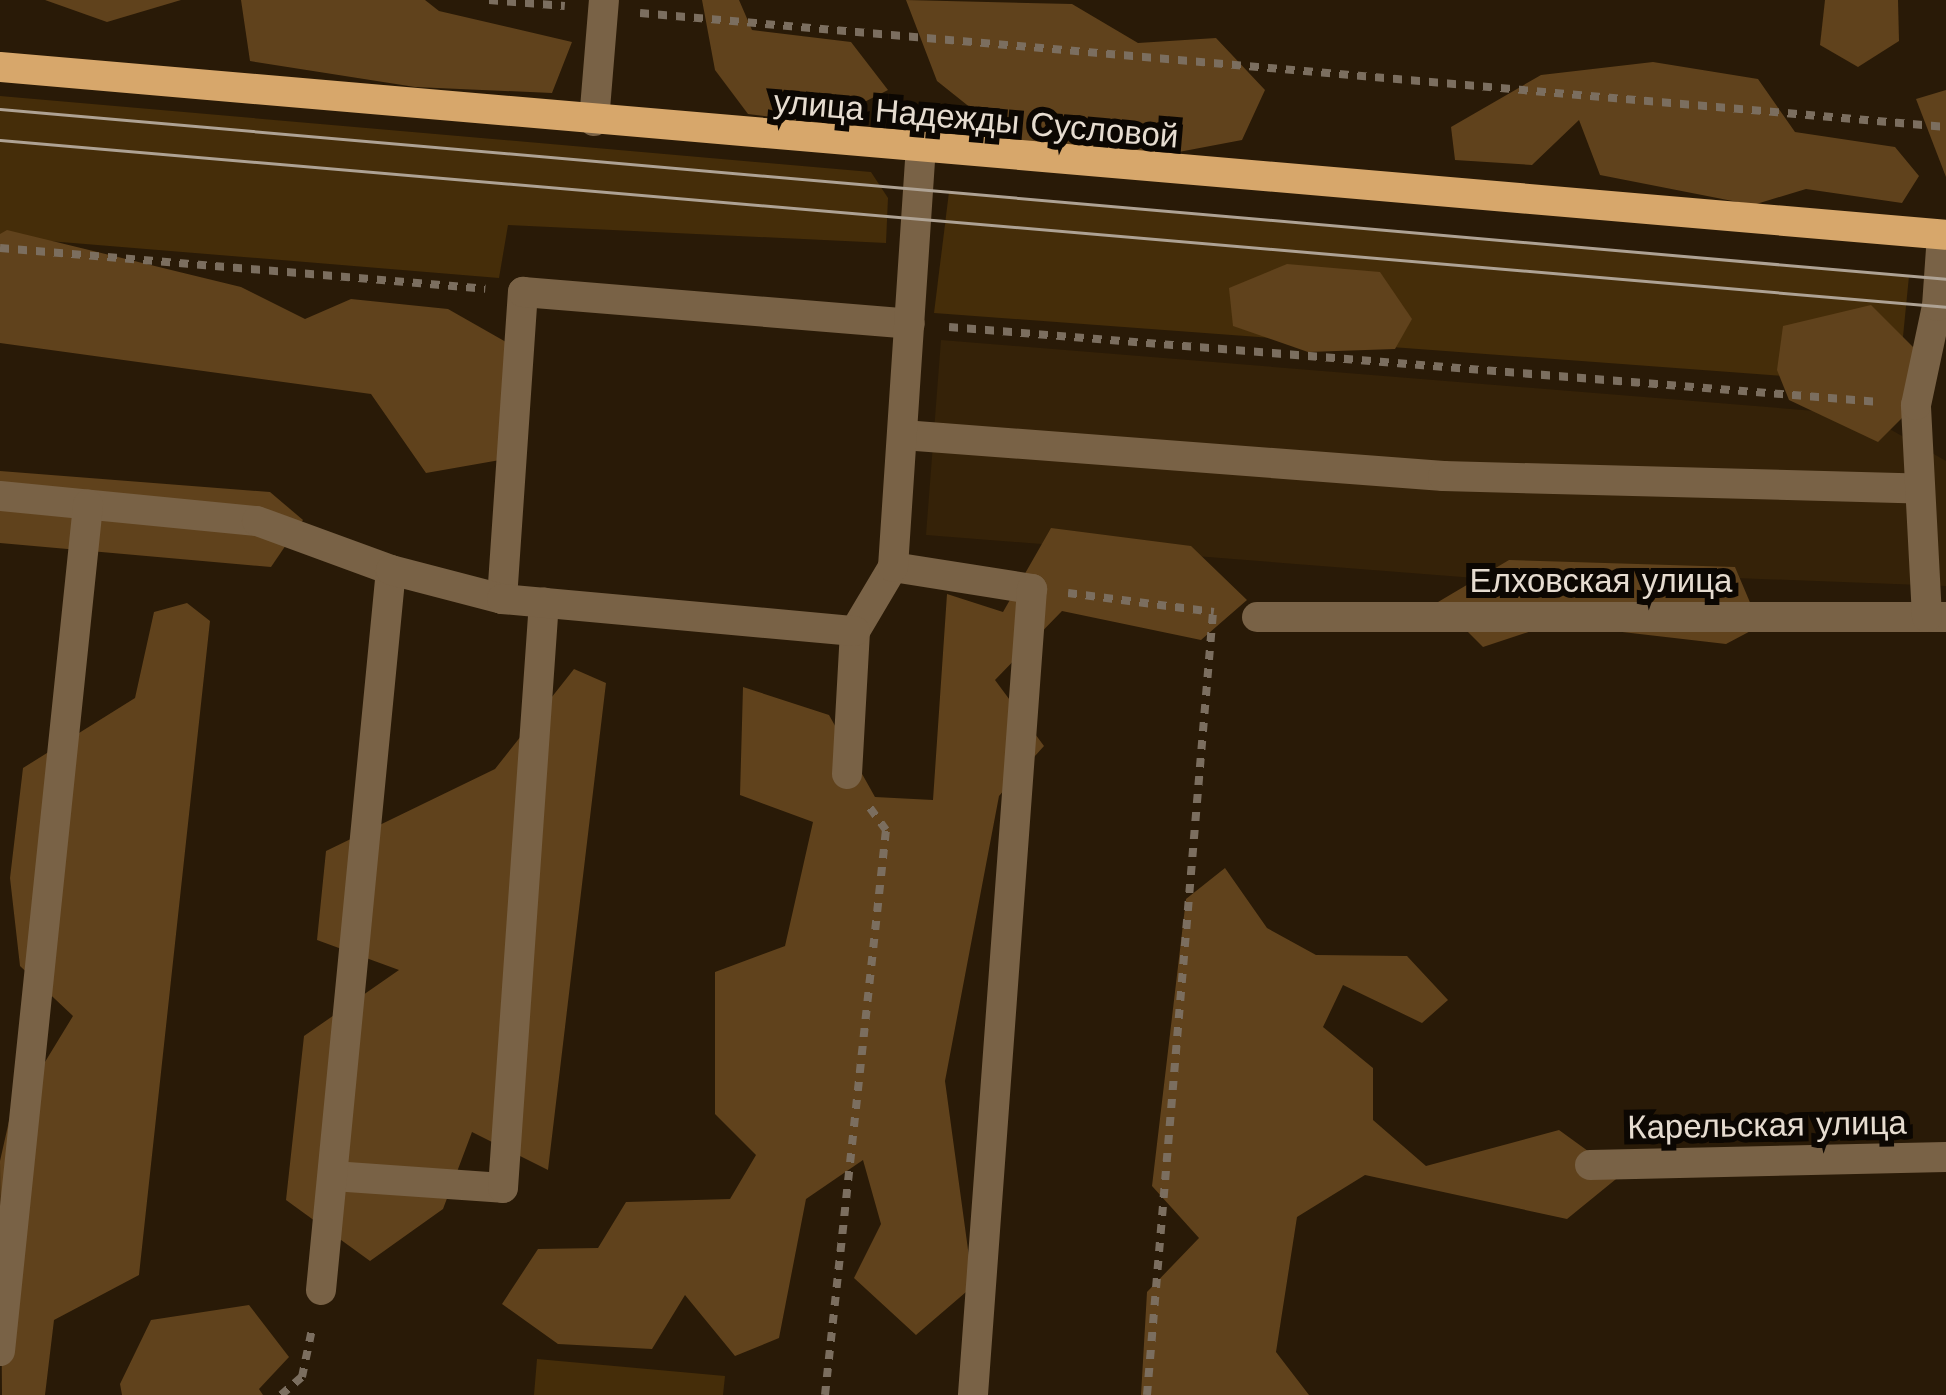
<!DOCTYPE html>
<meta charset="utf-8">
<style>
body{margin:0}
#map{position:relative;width:1946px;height:1395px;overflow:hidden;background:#291a07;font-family:"Work Sans",sans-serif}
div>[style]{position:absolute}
.built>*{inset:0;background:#352208}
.green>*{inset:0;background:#452d09}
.forest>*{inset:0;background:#60421c}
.path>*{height:8px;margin-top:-4px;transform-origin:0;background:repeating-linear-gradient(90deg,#7b6e5f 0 9px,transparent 0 18px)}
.minor>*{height:30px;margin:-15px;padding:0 15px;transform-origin:15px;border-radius:15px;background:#796246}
.major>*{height:30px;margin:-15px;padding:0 15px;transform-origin:15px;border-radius:15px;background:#d7a76b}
.tram>*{height:3px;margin:-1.5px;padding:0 1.5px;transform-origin:1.5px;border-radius:1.5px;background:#aea294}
span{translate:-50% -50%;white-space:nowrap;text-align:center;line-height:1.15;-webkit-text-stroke:12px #0c0702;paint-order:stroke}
.street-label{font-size:33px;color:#e6dcd0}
</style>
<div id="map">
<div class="built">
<i style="clip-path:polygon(941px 340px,1865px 415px,1946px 461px,1946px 586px,1477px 568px,1475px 578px,926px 535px)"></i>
</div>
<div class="green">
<i style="clip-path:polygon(0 96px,871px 172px,888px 198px,886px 243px,508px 225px,499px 278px,0 237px)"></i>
<i style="clip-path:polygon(949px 192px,1909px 276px,1900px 367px,1865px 382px,934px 313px)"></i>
<i style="clip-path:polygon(537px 1359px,725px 1376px,723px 1395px,534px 1395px)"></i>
</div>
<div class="forest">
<i style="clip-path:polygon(45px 0,181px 0,107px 22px)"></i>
<i style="clip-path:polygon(241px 0,425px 0,439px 11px,572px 42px,552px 93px,415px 87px,250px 61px)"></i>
<i style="clip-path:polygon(702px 0,739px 0,752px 30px,851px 42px,888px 90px,823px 123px,748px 114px,715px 70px)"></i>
<i style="clip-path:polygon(906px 0,1072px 4px,1138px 43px,1216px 38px,1265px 90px,1242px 140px,1147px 158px,1011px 140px,937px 81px)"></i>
<i style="clip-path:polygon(1825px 0,1898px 0,1899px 41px,1858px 67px,1820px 45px)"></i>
<i style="clip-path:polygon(1653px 62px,1758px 79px,1795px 132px,1895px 147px,1919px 176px,1902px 203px,1806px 189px,1753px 205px,1600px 175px,1579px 120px,1532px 165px,1455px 160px,1451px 127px,1541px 75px)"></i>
<i style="clip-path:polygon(1946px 90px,1946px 177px,1916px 99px)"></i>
<i style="clip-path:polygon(7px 230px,241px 287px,305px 319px,351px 299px,448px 309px,506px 342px,500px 460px,426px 473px,371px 394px,0 343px,0 234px)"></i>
<i style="clip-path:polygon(1287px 264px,1380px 272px,1412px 319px,1395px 349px,1308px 352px,1233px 326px,1229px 288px)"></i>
<i style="clip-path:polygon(1871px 305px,1917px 351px,1902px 418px,1878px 442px,1789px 400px,1777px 370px,1783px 326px)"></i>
<i style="clip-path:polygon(0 471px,270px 492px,303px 520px,271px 567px,0 543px)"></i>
<i style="clip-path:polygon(1051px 528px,1191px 546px,1247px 600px,1201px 640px,1062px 611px,995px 680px,1044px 746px,999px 796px,945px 1081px,973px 1286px,916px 1335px,854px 1278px,881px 1224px,863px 1160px,806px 1199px,779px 1338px,735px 1356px,685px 1295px,652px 1349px,558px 1344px,502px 1304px,538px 1249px,598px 1248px,626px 1202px,730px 1199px,756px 1155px,715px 1114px,715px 972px,785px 946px,813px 822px,740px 795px,743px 687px,829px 715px,875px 797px,933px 800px,947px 594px,1003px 612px)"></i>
<i style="clip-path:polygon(1509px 560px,1735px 567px,1760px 626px,1726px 644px,1553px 624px,1483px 647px,1438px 602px)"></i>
<i style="clip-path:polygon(187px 603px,210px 621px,139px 1275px,54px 1320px,45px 1395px,2px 1395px,0 1161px,9px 1121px,73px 1016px,20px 966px,10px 878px,23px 768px,135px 698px,154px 612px)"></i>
<i style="clip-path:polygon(574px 669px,606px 683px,548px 1170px,472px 1132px,443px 1209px,370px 1261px,286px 1200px,304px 1036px,399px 970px,317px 940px,326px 851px,495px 769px)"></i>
<i style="clip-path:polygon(1225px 868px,1267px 928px,1316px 955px,1407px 956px,1448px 1000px,1422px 1023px,1343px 985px,1323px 1027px,1373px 1068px,1373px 1120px,1426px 1166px,1559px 1130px,1621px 1175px,1567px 1219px,1365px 1175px,1297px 1217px,1276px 1352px,1309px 1395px,1141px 1395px,1147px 1292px,1199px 1238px,1152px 1186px,1186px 899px)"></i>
<i style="clip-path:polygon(249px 1305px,289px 1357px,259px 1389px,263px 1395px,122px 1395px,120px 1384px,151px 1320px)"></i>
</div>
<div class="path">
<i style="left:489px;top:0;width:76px;rotate:4.5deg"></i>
<i style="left:640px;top:13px;width:1311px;rotate:4.99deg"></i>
<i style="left:0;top:248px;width:487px;rotate:4.8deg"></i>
<i style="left:949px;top:327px;width:933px;rotate:4.61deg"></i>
<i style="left:1068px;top:593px;width:147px;rotate:7.4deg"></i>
<i style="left:281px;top:1395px;width:28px;rotate:-41deg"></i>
<i style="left:302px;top:1377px;width:49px;rotate:-78.2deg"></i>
<i style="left:825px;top:1395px;width:568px;rotate:-83.84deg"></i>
<i style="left:886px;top:830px;width:31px;rotate:-126deg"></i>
<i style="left:1147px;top:1395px;width:786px;rotate:-85.18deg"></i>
</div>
<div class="minor">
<i style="left:594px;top:121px;width:121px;rotate:-85.3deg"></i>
<i style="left:903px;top:435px;width:542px;rotate:4.34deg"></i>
<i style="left:1443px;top:476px;width:474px;rotate:1.5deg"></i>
<i style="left:0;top:496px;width:258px;rotate:5.6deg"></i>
<i style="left:257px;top:521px;width:143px;rotate:20.1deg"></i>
<i style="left:893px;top:567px;width:141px;rotate:9deg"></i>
<i style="left:1032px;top:589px;width:808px;rotate:94.19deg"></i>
<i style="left:502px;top:599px;width:308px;rotate:-86.1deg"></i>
<i style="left:523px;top:292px;width:388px;rotate:4.7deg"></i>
<i style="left:1257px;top:617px;width:689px"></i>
<i style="left:1927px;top:617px;width:212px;rotate:-93deg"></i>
<i style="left:1916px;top:405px;width:101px;rotate:-78deg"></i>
<i style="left:1937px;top:306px;width:71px;rotate:-86deg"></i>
<i style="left:847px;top:774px;width:143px;rotate:-86.8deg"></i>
<i style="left:855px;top:631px;width:74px;rotate:-59.3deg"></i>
<i style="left:893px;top:567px;width:420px;rotate:-86.2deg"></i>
<i style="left:1590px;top:1165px;width:356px;rotate:-1.3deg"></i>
<i style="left:333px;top:1176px;width:170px;rotate:4deg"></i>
<i style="left:503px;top:1188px;width:587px;rotate:-86deg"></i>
<i style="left:321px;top:1290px;width:723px;rotate:-84.45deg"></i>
<i style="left:391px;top:570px;width:115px;rotate:14.6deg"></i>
<i style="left:502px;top:599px;width:354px;rotate:5.2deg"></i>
<i style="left:0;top:1351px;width:851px;rotate:-84.06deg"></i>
</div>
<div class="major">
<i style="left:0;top:67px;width:1953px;rotate:4.93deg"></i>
</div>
<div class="tram">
<i style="left:0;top:109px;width:1953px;rotate:4.99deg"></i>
<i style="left:0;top:140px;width:1953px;rotate:4.9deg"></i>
</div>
<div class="street-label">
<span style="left:976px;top:119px;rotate:5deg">улица Надежды Сусловой</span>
<span style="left:1601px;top:581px">Елховская улица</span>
<span style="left:1767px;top:1125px;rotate:-1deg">Карельская улица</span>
</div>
</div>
